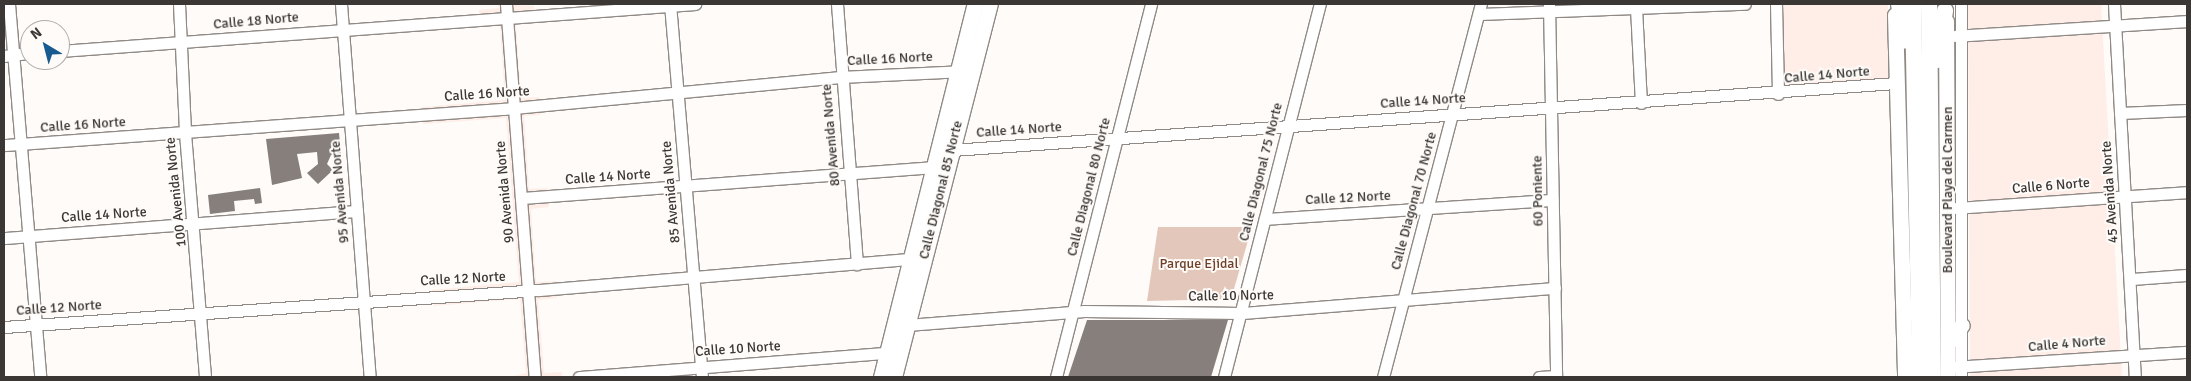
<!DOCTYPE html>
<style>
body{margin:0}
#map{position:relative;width:2191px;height:381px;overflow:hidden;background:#fefbf9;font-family:Signika,sans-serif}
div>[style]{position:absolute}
.built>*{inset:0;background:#feeee7}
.green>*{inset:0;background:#e3c7ba}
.building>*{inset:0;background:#867f7c}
.roads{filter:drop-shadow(1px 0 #908a86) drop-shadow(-1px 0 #908a86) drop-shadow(0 1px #908a86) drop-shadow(0 -1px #908a86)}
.minor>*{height:11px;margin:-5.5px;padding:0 5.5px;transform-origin:5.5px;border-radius:5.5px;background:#fff}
.major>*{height:15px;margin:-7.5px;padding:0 7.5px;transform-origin:7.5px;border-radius:7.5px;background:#fff}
.highway>*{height:16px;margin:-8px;padding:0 8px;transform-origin:8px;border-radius:8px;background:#fff}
span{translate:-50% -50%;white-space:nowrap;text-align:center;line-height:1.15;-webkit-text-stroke:4px #fefbf9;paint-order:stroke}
.street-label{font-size:14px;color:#3a3735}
.park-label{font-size:14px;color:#6e4027}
.frame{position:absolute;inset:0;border:5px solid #3a3735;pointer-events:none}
.north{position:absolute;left:20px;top:20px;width:50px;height:50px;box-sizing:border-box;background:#fefbf9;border:1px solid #b0adab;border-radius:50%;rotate:323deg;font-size:14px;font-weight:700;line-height:20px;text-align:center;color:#3a3735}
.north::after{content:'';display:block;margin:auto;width:18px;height:22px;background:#185b90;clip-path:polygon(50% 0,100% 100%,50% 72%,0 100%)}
</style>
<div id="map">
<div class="built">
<i style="clip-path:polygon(498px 4px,534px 6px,535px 23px,516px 25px,521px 98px,539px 97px,541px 115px,524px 116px,529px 189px,548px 188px,549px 207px,531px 209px,536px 282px,556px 281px,557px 298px,538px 300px,544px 373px,562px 372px,562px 377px,509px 377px,526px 373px,520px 299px,434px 306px,432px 290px,519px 282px,506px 118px,423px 124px,422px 107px,505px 100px,500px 25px,480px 26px,479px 10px,499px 8px)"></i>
<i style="clip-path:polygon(1782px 4px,1888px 4px,1889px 84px,1783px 93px)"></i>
<i style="clip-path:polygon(1968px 4px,2101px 4px,2122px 377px,1970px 377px)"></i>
</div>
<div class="green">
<i style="clip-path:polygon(1158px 227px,1252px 227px,1231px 299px,1147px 301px)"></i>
</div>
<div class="building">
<i style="clip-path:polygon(339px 133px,341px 154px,331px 155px,327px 164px,333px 170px,318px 184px,307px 173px,318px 164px,317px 152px,297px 154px,302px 178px,272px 185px,266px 139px)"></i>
<i style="clip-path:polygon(260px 188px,262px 203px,255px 204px,254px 199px,234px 201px,235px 211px,210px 214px,208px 195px)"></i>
<i style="clip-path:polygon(1087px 320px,1228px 320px,1211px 377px,1068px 377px)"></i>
</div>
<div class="roads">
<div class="minor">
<i style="left:9px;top:4px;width:374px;rotate:85.2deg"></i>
<i style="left:179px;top:4px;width:129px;rotate:87.3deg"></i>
<i style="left:185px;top:133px;width:245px;rotate:85.3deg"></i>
<i style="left:341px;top:4px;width:374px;rotate:85.6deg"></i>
<i style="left:506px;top:4px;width:374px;rotate:85.6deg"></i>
<i style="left:670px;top:4px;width:374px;rotate:85.1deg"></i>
<i style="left:837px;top:4px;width:261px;rotate:85.6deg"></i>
<i style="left:1549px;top:4px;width:373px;rotate:88.9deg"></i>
<i style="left:1776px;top:4px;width:90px;rotate:88.7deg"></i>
<i style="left:1961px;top:4px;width:373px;rotate:90deg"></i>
<i style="left:2114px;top:4px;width:374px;rotate:86.8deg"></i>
<i style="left:1636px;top:8px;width:95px;rotate:87deg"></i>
<i style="left:1479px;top:14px;width:266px;rotate:-2.2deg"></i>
<i style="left:1955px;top:36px;width:232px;rotate:-3.7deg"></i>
<i style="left:60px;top:51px;width:637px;rotate:-4.23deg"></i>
<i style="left:4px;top:56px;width:26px;rotate:-7deg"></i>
<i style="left:2120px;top:113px;width:67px;rotate:-2.6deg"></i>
<i style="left:4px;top:145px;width:500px;rotate:-4.13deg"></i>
<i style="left:503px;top:109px;width:339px;rotate:-5.4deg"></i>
<i style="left:840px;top:77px;width:125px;rotate:-2.7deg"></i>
<i style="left:952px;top:150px;width:946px;rotate:-4.06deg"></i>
<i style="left:521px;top:198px;width:416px;rotate:-4.3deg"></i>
<i style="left:1955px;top:208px;width:233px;rotate:-3.9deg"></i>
<i style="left:1265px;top:219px;width:288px;rotate:-3.8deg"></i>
<i style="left:4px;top:238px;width:354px;rotate:-4.4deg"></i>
<i style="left:2131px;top:279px;width:56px;rotate:-4.1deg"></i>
<i style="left:907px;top:325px;width:178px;rotate:-4.5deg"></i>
<i style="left:1084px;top:311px;width:158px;rotate:0.7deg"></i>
<i style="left:1242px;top:313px;width:314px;rotate:-4.6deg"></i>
<i style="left:4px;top:327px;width:536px;rotate:-3.96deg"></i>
<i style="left:539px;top:290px;width:380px;rotate:-4.8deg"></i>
<i style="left:1954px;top:367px;width:233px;rotate:-3.7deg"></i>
<i style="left:579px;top:377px;width:316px;rotate:-4.5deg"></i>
<i style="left:1056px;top:377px;width:385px;rotate:-75.7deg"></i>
<i style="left:1224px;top:377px;width:385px;rotate:-75.6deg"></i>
<i style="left:1383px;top:377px;width:386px;rotate:-75.3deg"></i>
<i style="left:1539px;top:377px;width:17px;rotate:-3deg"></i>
</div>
<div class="major">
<i style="left:1895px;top:15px;width:362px;rotate:88.4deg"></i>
<i style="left:1946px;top:21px;width:356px;rotate:89.7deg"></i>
<i style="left:1949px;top:342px;width:21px;rotate:-53deg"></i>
<i style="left:881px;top:377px;width:385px;rotate:-75.9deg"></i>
<i style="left:894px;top:377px;width:385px;rotate:-75.6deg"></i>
</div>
<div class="highway">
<i style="left:1899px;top:4px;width:37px;rotate:81deg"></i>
<i style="left:1913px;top:4px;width:373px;rotate:88.9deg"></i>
<i style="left:1929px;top:4px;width:373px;rotate:89.4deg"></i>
<i style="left:1937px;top:60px;width:50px;rotate:-80.7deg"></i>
</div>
</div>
<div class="street-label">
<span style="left:256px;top:21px;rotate:-5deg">Calle 18 Norte</span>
<span style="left:890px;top:59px;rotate:-3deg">Calle 16 Norte</span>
<span style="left:1827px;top:75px;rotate:-5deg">Calle 14 Norte</span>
<span style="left:487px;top:94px;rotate:-4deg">Calle 16 Norte</span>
<span style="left:1423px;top:101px;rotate:-4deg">Calle 14 Norte</span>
<span style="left:83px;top:125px;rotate:-4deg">Calle 16 Norte</span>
<span style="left:1019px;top:130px;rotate:-4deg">Calle 14 Norte</span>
<span style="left:831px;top:135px;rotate:-95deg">80 Avenida Norte</span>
<span style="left:1261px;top:172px;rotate:-76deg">Calle Diagonal 75 Norte</span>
<span style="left:608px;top:177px;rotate:-4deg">Calle 14 Norte</span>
<span style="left:2051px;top:186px;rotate:-5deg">Calle 6 Norte</span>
<span style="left:1089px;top:187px;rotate:-76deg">Calle Diagonal 80 Norte</span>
<span style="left:941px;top:190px;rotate:-76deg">Calle Diagonal 85 Norte</span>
<span style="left:1948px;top:190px;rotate:-90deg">Boulevard Playa del Carmen</span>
<span style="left:1538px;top:191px;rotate:-91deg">60 Poniente</span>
<span style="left:176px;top:192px;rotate:-96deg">100 Avenida Norte</span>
<span style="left:340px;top:192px;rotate:-95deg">95 Avenida Norte</span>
<span style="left:505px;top:192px;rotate:-95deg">90 Avenida Norte</span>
<span style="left:671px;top:192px;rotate:-95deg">85 Avenida Norte</span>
<span style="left:2110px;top:192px;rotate:-94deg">45 Avenida Norte</span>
<span style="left:1348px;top:198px;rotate:-3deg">Calle 12 Norte</span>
<span style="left:1414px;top:201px;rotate:-75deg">Calle Diagonal 70 Norte</span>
<span style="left:104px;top:215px;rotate:-4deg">Calle 14 Norte</span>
<span style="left:463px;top:279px;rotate:-3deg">Calle 12 Norte</span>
<span style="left:1231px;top:296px;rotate:-1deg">Calle 10 Norte</span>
<span style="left:59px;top:308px;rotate:-4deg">Calle 12 Norte</span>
<span style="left:2067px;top:344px;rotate:-5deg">Calle 4 Norte</span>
<span style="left:738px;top:349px;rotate:-4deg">Calle 10 Norte</span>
</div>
<div class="park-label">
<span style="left:1199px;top:264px">Parque Ejidal</span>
</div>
<div class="frame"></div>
<div class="north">N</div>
</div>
